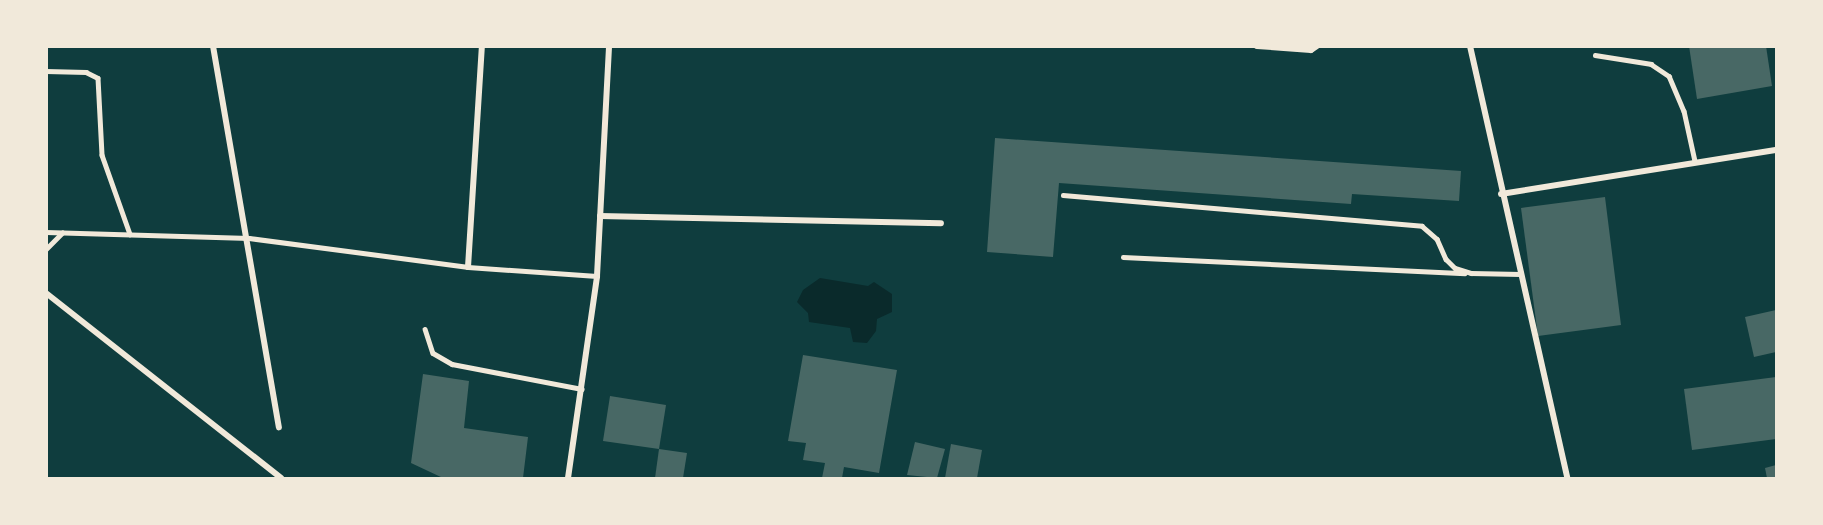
<!DOCTYPE html>
<style>
body{margin:0}
#map{position:relative;width:1823px;height:525px;overflow:hidden;background:#0f3d3e;font-family:"Open Sans",sans-serif}
div>[style]{position:absolute}
.water>*{inset:0;background:#0a2a2b}
.building>*{inset:0;background:#486865}
.service>*{height:4.5px;margin:-2.25px;padding:0 2.25px;transform-origin:2.25px;border-radius:2.25px;background:#f1e9da}
.minor>*{height:6px;margin:-3px;padding:0 3px;transform-origin:3px;border-radius:3px;background:#f1e9da}
span{translate:-50% -50%;white-space:nowrap;text-align:center;line-height:1.15;-webkit-text-stroke:5px #f1e9da;paint-order:stroke}
.frame{position:absolute;inset:0;border:48px solid #f1e9da;pointer-events:none}
</style>
<div id="map">
<div class="water">
<i style="clip-path:polygon(820px 278px,868px 286px,874px 282px,892px 294px,892px 312px,877px 319px,876px 331px,867px 343px,853px 342px,850px 328px,809px 322px,808px 313px,797px 302px,803px 290px)"></i>
</div>
<div class="building">
<i style="clip-path:polygon(1689px 46px,1766px 46px,1772px 86px,1697px 99px)"></i>
<i style="clip-path:polygon(995px 138px,1461px 171px,1459px 201px,1352px 194px,1351px 204px,1059px 183px,1053px 257px,987px 252px)"></i>
<i style="clip-path:polygon(1605px 197px,1621px 325px,1538px 336px,1521px 208px)"></i>
<i style="clip-path:polygon(1776px 310px,1776px 352px,1754px 357px,1745px 317px)"></i>
<i style="clip-path:polygon(803px 355px,897px 370px,879px 473px,844px 467px,842px 478px,822px 478px,825px 463px,803px 460px,806px 443px,788px 441px)"></i>
<i style="clip-path:polygon(423px 374px,469px 381px,464px 428px,528px 437px,523px 478px,443px 478px,411px 463px)"></i>
<i style="clip-path:polygon(1776px 377px,1776px 439px,1692px 450px,1684px 389px)"></i>
<i style="clip-path:polygon(610px 396px,666px 405px,659px 449px,603px 441px)"></i>
<i style="clip-path:polygon(915px 442px,945px 449px,937px 478px,907px 475px)"></i>
<i style="clip-path:polygon(951px 444px,982px 450px,977px 478px,945px 478px)"></i>
<i style="clip-path:polygon(659px 449px,687px 453px,683px 478px,655px 478px)"></i>
<i style="clip-path:polygon(1776px 465px,1776px 478px,1767px 478px,1765px 468px)"></i>
</div>
<div class="service">
<i style="left:1595px;top:55px;width:57px;rotate:9.1deg"></i>
<i style="left:1651px;top:64px;width:22px;rotate:34deg"></i>
<i style="left:1669px;top:76px;width:38px;rotate:67deg"></i>
<i style="left:1684px;top:111px;width:51px;rotate:77.6deg"></i>
<i style="left:46px;top:71px;width:40px;rotate:1.4deg"></i>
<i style="left:86px;top:72px;width:13px;rotate:27deg"></i>
<i style="left:98px;top:78px;width:77px;rotate:87deg"></i>
<i style="left:102px;top:155px;width:84px;rotate:70.5deg"></i>
<i style="left:1063px;top:195px;width:360px;rotate:4.9deg"></i>
<i style="left:1422px;top:226px;width:20px;rotate:41deg"></i>
<i style="left:1437px;top:239px;width:22px;rotate:66deg"></i>
<i style="left:1446px;top:259px;width:13px;rotate:45deg"></i>
<i style="left:1455px;top:268px;width:17px;rotate:17deg"></i>
<i style="left:1471px;top:273px;width:49px;rotate:1.2deg"></i>
<i style="left:46px;top:232px;width:203px;rotate:1.7deg"></i>
<i style="left:249px;top:238px;width:221px;rotate:7.5deg"></i>
<i style="left:468px;top:267px;width:129px;rotate:4deg"></i>
<i style="left:46px;top:249px;width:23px;rotate:-45deg"></i>
<i style="left:1123px;top:257px;width:342px;rotate:2.7deg"></i>
<i style="left:425px;top:329px;width:25px;rotate:72deg"></i>
<i style="left:433px;top:353px;width:22px;rotate:30deg"></i>
<i style="left:452px;top:364px;width:132px;rotate:10.9deg"></i>
</div>
<div class="minor">
<i style="left:213px;top:46px;width:387px;rotate:80.2deg"></i>
<i style="left:1257px;top:46px;width:54px;rotate:4.2deg"></i>
<i style="left:1311px;top:50px;width:7px;rotate:-34deg"></i>
<i style="left:1470px;top:46px;width:443px;rotate:77.3deg"></i>
<i style="left:1501px;top:194px;width:278px;rotate:-9.1deg"></i>
<i style="left:600px;top:216px;width:341px;rotate:1.2deg"></i>
<i style="left:468px;top:267px;width:221px;rotate:-86.4deg"></i>
<i style="left:46px;top:293px;width:299px;rotate:38.2deg"></i>
<i style="left:568px;top:478px;width:204px;rotate:-81.8deg"></i>
<i style="left:597px;top:276px;width:230px;rotate:-87deg"></i>
</div>
<div class="frame"></div>
</div>
